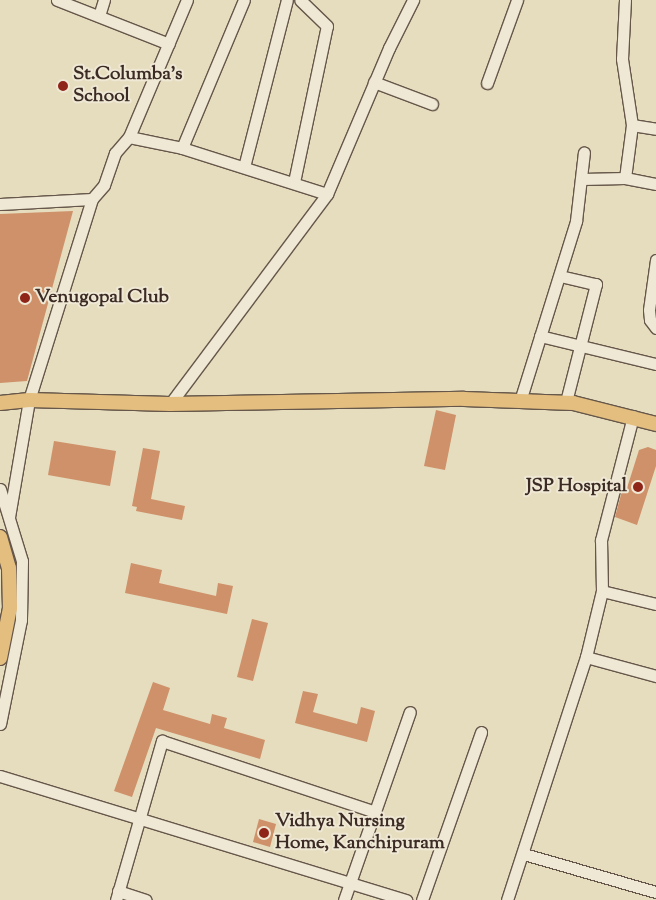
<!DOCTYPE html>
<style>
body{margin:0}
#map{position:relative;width:656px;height:900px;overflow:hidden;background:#e6dcbe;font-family:"Sorts Mill Goudy",serif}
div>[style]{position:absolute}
.building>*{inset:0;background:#ce9169}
.roads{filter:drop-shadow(1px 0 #66574a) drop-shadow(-1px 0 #66574a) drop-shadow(0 1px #66574a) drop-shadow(0 -1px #66574a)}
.minor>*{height:11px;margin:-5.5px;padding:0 5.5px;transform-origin:5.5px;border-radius:5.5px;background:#efe8d5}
.major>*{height:14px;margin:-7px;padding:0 7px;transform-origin:7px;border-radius:7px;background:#e3be7f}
.dots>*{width:14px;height:14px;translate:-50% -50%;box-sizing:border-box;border:2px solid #efe8d5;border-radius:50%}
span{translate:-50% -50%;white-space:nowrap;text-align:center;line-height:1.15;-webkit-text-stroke:4px #efe8d5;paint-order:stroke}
.poi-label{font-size:19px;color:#3b2b24;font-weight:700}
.left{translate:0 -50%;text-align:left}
.right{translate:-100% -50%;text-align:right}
</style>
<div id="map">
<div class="building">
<i style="clip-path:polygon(73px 211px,27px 381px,0 383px,0 214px)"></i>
<i style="clip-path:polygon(436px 410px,456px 415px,445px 470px,424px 466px)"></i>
<i style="clip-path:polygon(54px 441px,116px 451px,110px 486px,48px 475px)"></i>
<i style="clip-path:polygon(648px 447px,656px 450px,656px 466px,637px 525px,615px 517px,623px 487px,627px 488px,639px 450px)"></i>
<i style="clip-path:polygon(143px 448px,160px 451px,151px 499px,185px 506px,182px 520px,136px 511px,137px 507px,132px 506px)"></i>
<i style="clip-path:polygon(131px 563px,162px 570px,159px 583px,216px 596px,218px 583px,233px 586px,227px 614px,125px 593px)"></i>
<i style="clip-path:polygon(252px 619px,268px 623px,253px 681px,237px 677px)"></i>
<i style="clip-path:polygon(153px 682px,170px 688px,163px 710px,210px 724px,212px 714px,227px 718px,224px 728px,265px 740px,260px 759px,156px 728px,132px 797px,114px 791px)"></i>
<i style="clip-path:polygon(303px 691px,318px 694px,313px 712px,357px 724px,361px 707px,375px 711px,367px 742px,295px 723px)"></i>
<i style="clip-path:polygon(259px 819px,276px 824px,270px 847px,253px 842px)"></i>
</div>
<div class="roads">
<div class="minor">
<i style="left:57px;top:0;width:120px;rotate:21.4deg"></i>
<i style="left:99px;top:16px;width:17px;rotate:-73deg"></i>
<i style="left:374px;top:82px;width:62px;rotate:20.8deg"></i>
<i style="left:487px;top:83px;width:88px;rotate:-70.1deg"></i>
<i style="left:632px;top:125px;width:24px;rotate:9deg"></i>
<i style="left:129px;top:137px;width:149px;rotate:-67.1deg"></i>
<i style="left:182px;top:148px;width:160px;rotate:-67.3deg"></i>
<i style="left:244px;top:167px;width:172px;rotate:-75.6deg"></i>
<i style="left:625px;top:178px;width:53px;rotate:-82.5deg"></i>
<i style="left:632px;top:125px;width:67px;rotate:-98.6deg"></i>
<i style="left:622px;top:59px;width:59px;rotate:-87.1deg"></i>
<i style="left:582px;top:179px;width:43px;rotate:-1.3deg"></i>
<i style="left:625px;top:178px;width:32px;rotate:11deg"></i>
<i style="left:294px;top:182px;width:159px;rotate:-78.1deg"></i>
<i style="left:327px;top:26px;width:37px;rotate:-136deg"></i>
<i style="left:0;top:204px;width:92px;rotate:-3.1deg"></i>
<i style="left:92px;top:199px;width:18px;rotate:-49deg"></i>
<i style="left:104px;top:185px;width:34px;rotate:-71deg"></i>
<i style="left:115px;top:153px;width:21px;rotate:-49deg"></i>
<i style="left:129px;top:137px;width:54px;rotate:11.7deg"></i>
<i style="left:182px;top:148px;width:152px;rotate:17.6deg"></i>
<i style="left:656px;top:260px;width:50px;rotate:98deg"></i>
<i style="left:649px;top:310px;width:10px;rotate:84deg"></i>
<i style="left:650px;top:320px;width:10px;rotate:53deg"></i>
<i style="left:560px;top:276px;width:37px;rotate:13deg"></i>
<i style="left:596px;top:284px;width:122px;rotate:104.3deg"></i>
<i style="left:540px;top:336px;width:119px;rotate:13.6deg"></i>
<i style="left:520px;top:401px;width:189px;rotate:-72.7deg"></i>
<i style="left:576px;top:221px;width:69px;rotate:-83.4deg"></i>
<i style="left:170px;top:404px;width:262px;rotate:-53.2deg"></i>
<i style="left:327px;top:194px;width:159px;rotate:-67deg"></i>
<i style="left:389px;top:48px;width:54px;rotate:-63.4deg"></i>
<i style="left:0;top:489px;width:75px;rotate:73deg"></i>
<i style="left:22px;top:561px;width:59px;rotate:91deg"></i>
<i style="left:21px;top:620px;width:106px;rotate:101.4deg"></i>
<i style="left:9px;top:517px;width:119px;rotate:-80.3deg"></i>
<i style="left:29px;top:400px;width:211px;rotate:-72.6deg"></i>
<i style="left:602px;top:591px;width:56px;rotate:13.5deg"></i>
<i style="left:586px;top:657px;width:73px;rotate:15.2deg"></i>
<i style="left:0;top:776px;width:425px;rotate:17deg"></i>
<i style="left:524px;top:854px;width:137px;rotate:16.1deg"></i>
<i style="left:118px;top:891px;width:29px;rotate:18deg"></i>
<i style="left:116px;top:900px;width:166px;rotate:-73.9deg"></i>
<i style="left:162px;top:741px;width:225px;rotate:18.4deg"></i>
<i style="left:344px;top:900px;width:199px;rotate:-70.7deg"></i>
<i style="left:422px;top:900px;width:178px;rotate:-70.6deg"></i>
<i style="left:507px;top:900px;width:256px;rotate:-72deg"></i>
<i style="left:586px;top:657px;width:68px;rotate:-76.4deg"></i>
<i style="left:602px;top:591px;width:51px;rotate:-91.1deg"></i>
<i style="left:601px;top:540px;width:128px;rotate:-75.5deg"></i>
</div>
<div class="major">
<i style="left:0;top:403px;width:29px;rotate:-6deg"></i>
<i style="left:29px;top:400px;width:141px;rotate:1.6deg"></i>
<i style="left:170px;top:404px;width:294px;rotate:-1deg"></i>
<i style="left:464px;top:399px;width:109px;rotate:2.1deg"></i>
<i style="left:573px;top:403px;width:86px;rotate:14.2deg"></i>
<i style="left:0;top:537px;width:32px;rotate:74deg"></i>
<i style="left:9px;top:568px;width:40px;rotate:88.6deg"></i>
<i style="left:10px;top:608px;width:51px;rotate:101.3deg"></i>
</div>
</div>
<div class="dots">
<i style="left:63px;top:86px;background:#8f2418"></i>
<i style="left:25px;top:298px;background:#8f2418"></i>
<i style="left:638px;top:487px;background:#8f2418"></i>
<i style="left:264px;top:833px;background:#8f2418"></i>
</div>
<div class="poi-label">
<span class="left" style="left:73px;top:86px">St.Columba's<br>School</span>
<span class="left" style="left:35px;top:298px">Venugopal Club</span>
<span class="right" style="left:627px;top:487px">JSP Hospital</span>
<span class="left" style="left:275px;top:833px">Vidhya Nursing<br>Home, Kanchipuram</span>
</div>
</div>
